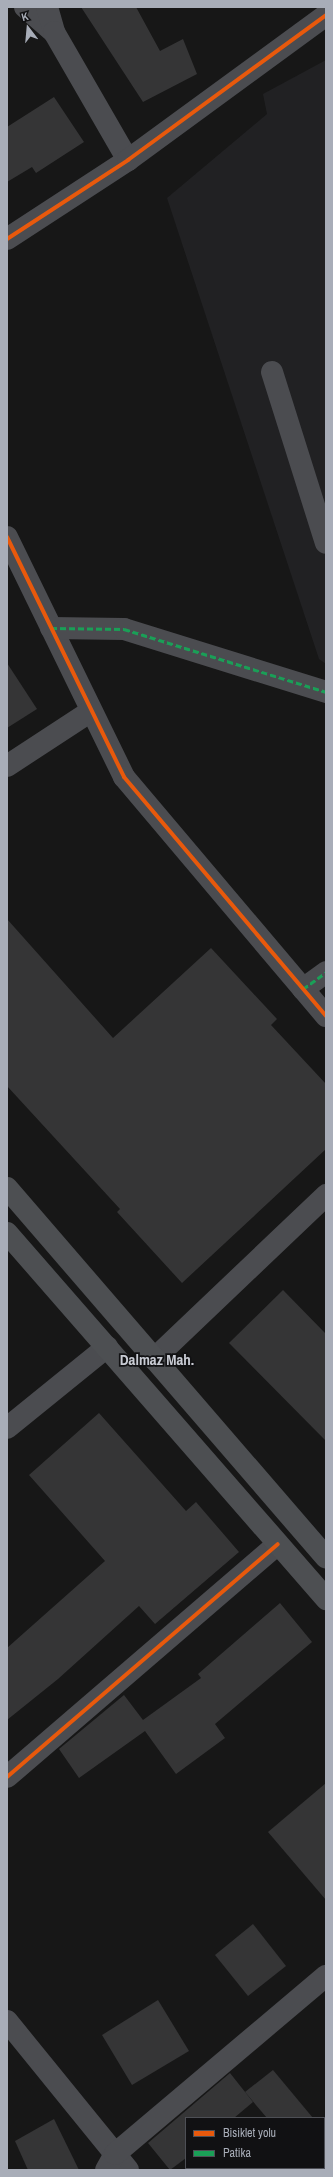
<!DOCTYPE html>
<style>
body{margin:0}
#map{position:relative;width:333px;height:2177px;overflow:hidden;background:#171717;font-family:"Archivo Narrow",sans-serif}
div>[style]{position:absolute}
.built>*{inset:0;background:#212123}
.building>*{inset:0;background:#353536}
.minor>*{height:22px;margin:-11px;padding:0 11px;transform-origin:11px;border-radius:11px;background:#4b4c50}
.major>*{height:22px;margin:-11px;padding:0 11px;transform-origin:11px;border-radius:11px;background:#4d4f52}
.quiet>*{height:3px;margin-top:-1.5px;transform-origin:0;background:repeating-linear-gradient(90deg,#1a9f57 0 6px,transparent 0 9px)}
.cycleway>*{height:4px;margin:-2px;padding:0 2px;transform-origin:2px;border-radius:2px;background:#e8590c}
span{translate:-50% -50%;white-space:nowrap;text-align:center;line-height:1.15;-webkit-text-stroke:3.5px #111113;paint-order:stroke}
.district-label{font-size:15px;color:#c9ccd4;font-weight:700}
.frame{position:absolute;inset:0;border:8px solid #a8adb8;pointer-events:none}
.legend{position:absolute;left:185px;top:2117px;width:140px;height:52px;box-sizing:border-box;background:#111113;border:1px solid #4d4f55;margin:0;padding:5px 7px;list-style:none;font-size:12px;color:#a8adb8}
.legend li{display:flex;align-items:center;gap:8px;height:20px}
.legend b{width:20px;border:1px solid #4d4f55}
.north{position:absolute;left:8px;top:8px;width:40px;height:40px;-webkit-text-stroke:3px #111113;paint-order:stroke;rotate:344deg;font-size:11px;font-weight:700;line-height:16px;text-align:center;color:#a8adb8}
.north::after{content:'';display:block;margin:auto;width:14px;height:18px;background:#a8adb8;clip-path:polygon(50% 0,100% 100%,50% 72%,0 100%)}
</style>
<div id="map">
<div class="built">
<i style="clip-path:polygon(326px 60px,326px 664px,319px 659px,167px 198px,267px 114px,263px 94px)"></i>
</div>
<div class="building">
<i style="clip-path:polygon(81px 7px,136px 7px,160px 51px,183px 39px,197px 74px,143px 102px)"></i>
<i style="clip-path:polygon(54px 97px,84px 142px,36px 173px,32px 167px,7px 182px,7px 127px)"></i>
<i style="clip-path:polygon(7px 663px,37px 709px,7px 728px)"></i>
<i style="clip-path:polygon(7px 919px,113px 1038px,211px 948px,277px 1019px,271px 1025px,326px 1084px,326px 1149px,182px 1283px,117px 1212px,120px 1209px,7px 1086px)"></i>
<i style="clip-path:polygon(283px 1290px,326px 1334px,326px 1441px,229px 1343px)"></i>
<i style="clip-path:polygon(99px 1413px,186px 1511px,196px 1502px,239px 1552px,155px 1624px,139px 1606px,58px 1679px,7px 1720px,7px 1648px,105px 1561px,29px 1475px)"></i>
<i style="clip-path:polygon(280px 1603px,312px 1642px,215px 1724px,225px 1738px,176px 1774px,145px 1731px,79px 1778px,59px 1749px,124px 1695px,143px 1720px,201px 1678px,198px 1674px)"></i>
<i style="clip-path:polygon(326px 1783px,326px 1900px,268px 1832px)"></i>
<i style="clip-path:polygon(253px 1924px,286px 1966px,248px 1996px,215px 1955px)"></i>
<i style="clip-path:polygon(158px 2000px,189px 2051px,132px 2085px,102px 2035px)"></i>
<i style="clip-path:polygon(273px 2070px,313px 2118px,267px 2118px,245px 2092px)"></i>
<i style="clip-path:polygon(230px 2073px,253px 2102px,234px 2118px,186px 2118px,186px 2158px,170px 2170px,148px 2143px)"></i>
<i style="clip-path:polygon(54px 2119px,79px 2170px,28px 2170px,15px 2141px)"></i>
</div>
<div class="minor">
<i style="left:25px;top:7px;width:38px;rotate:41deg"></i>
<i style="left:47px;top:7px;width:26px;rotate:74deg"></i>
<i style="left:54px;top:32px;width:148px;rotate:60deg"></i>
<i style="left:7px;top:239px;width:145px;rotate:-33.1deg"></i>
<i style="left:128px;top:160px;width:245px;rotate:-36.2deg"></i>
<i style="left:272px;top:372px;width:179px;rotate:72.5deg"></i>
<i style="left:7px;top:537px;width:267px;rotate:64deg"></i>
<i style="left:124px;top:777px;width:313px;rotate:49.8deg"></i>
<i style="left:51px;top:628px;width:73px;rotate:0.8deg"></i>
<i style="left:124px;top:629px;width:212px;rotate:17.3deg"></i>
<i style="left:7px;top:766px;width:100px;rotate:-33.2deg"></i>
<i style="left:303px;top:989px;width:29px;rotate:-36deg"></i>
<i style="left:154px;top:1359px;width:238px;rotate:-43.6deg"></i>
<i style="left:7px;top:1428px;width:129px;rotate:-39deg"></i>
<i style="left:7px;top:1777px;width:357px;rotate:-40.7deg"></i>
<i style="left:7px;top:2021px;width:192px;rotate:50.9deg"></i>
<i style="left:106px;top:2170px;width:18px;rotate:-61deg"></i>
<i style="left:115px;top:2154px;width:276px;rotate:-40.2deg"></i>
</div>
<div class="major">
<i style="left:7px;top:1188px;width:488px;rotate:49.2deg"></i>
<i style="left:7px;top:1233px;width:486px;rotate:48.9deg"></i>
</div>
<div class="quiet">
<i style="left:51px;top:628px;width:73px;rotate:0.8deg"></i>
<i style="left:124px;top:629px;width:212px;rotate:17.3deg"></i>
<i style="left:303px;top:989px;width:29px;rotate:-36deg"></i>
</div>
<div class="cycleway">
<i style="left:7px;top:239px;width:145px;rotate:-33.1deg"></i>
<i style="left:128px;top:160px;width:245px;rotate:-36.2deg"></i>
<i style="left:7px;top:537px;width:267px;rotate:64deg"></i>
<i style="left:124px;top:777px;width:313px;rotate:49.8deg"></i>
<i style="left:7px;top:1777px;width:357px;rotate:-40.7deg"></i>
</div>
<div class="district-label">
<span style="left:157px;top:1360px">Dalmaz Mah.</span>
</div>
<div class="frame"></div>
<ul class="legend">
<li><b style="height:5px;background:#e8590c"></b>Bisiklet yolu</li>
<li><b style="height:5px;background:#1a9f57"></b>Patika</li>
</ul>
<div class="north">K</div>
</div>
